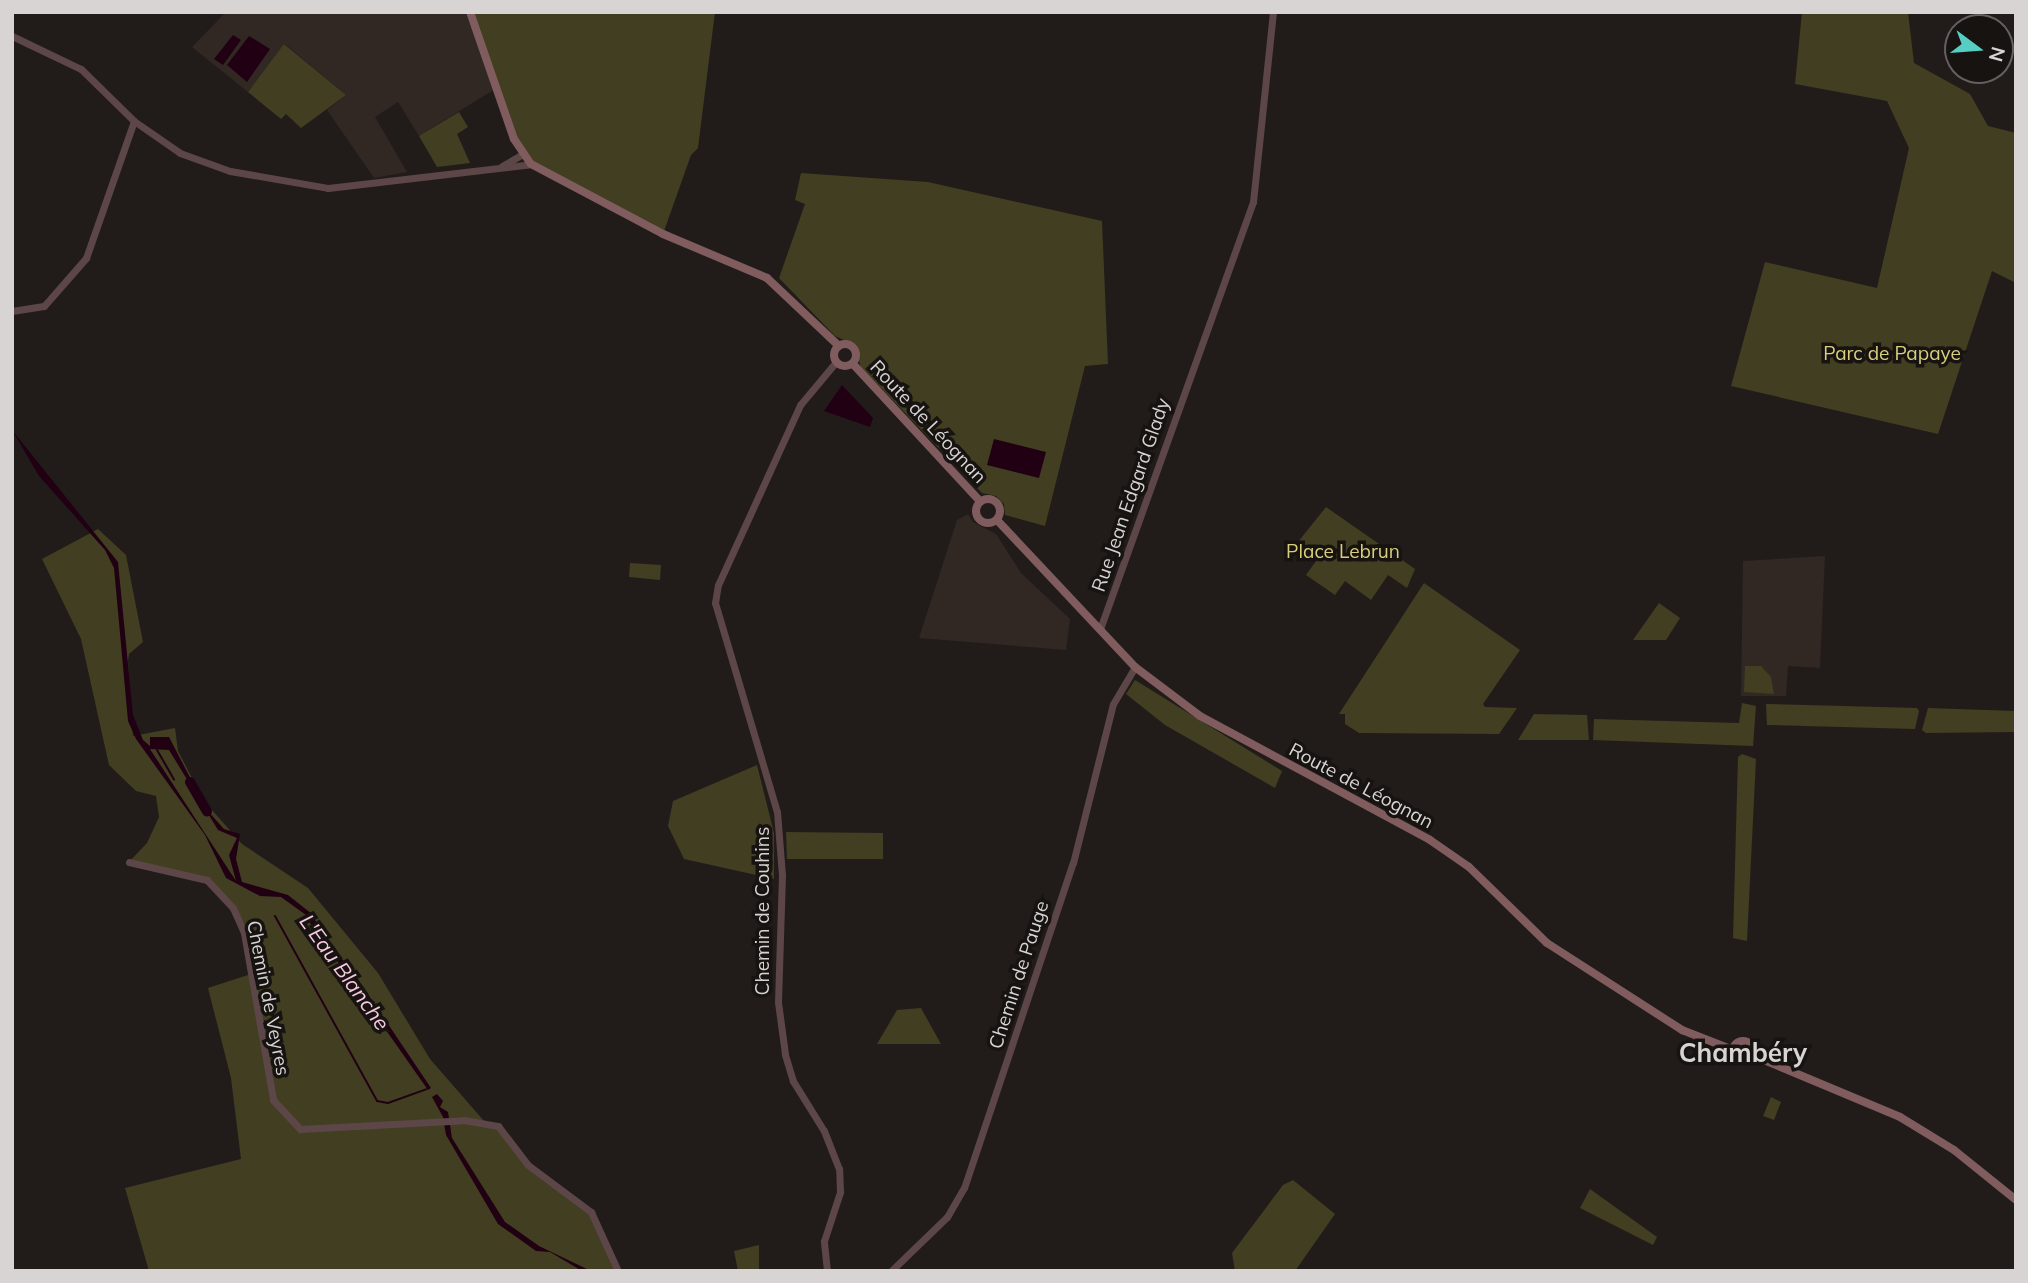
<!DOCTYPE html>
<meta charset="utf-8">
<style>
body{margin:0}
#map{position:relative;width:2028px;height:1283px;overflow:hidden;background:#211c1a;font-family:Mulish,sans-serif}
div>[style]{position:absolute}
.built>*{inset:0;background:#312723}
.green>*{inset:0;background:#423e21}
.water>*{inset:0;background:#210013}
.stream>*{height:2px;margin:-1px;padding:0 1px;transform-origin:1px;border-radius:1px;background:#210013}
.river>*{height:10px;margin:-5px;padding:0 5px;transform-origin:5px;border-radius:5px;background:#210013}
.tertiary>*{height:7px;margin:-3.5px;padding:0 3.5px;transform-origin:3.5px;border-radius:3.5px;background:#5d4647}
.secondary>*{height:8px;margin:-4px;padding:0 4px;transform-origin:4px;border-radius:4px;background:#815c5e}
.secondary>.ring{margin:-4px;padding:0;box-sizing:content-box;background:none;border:8px solid #815c5e;border-radius:50%}
span{translate:-50% -50%;white-space:nowrap;text-align:center;line-height:1.15;-webkit-text-stroke:7px #171311;paint-order:stroke}
.park-label{font-size:19px;color:#d8ce7d}
.street-label{font-size:19px;color:#d7d4d3}
.water-label{font-size:21px;color:#f8c8e0;font-style:italic}
.district-label{font-size:26px;color:#d7d4d3;font-weight:700}
.frame{position:absolute;inset:0;border:14px solid #d7d4d3;pointer-events:none}
.north{position:absolute;left:1944px;top:14px;width:70px;height:70px;box-sizing:border-box;background:#171311;border:2px solid #64605f;border-radius:50%;rotate:106deg;font-size:19px;font-weight:700;line-height:28px;text-align:center;color:#d7d4d3}
.north::after{content:'';display:block;margin:auto;width:24px;height:32px;background:#56cec3;clip-path:polygon(50% 0,100% 100%,50% 72%,0 100%)}
</style>
<div id="map">
<div class="built">
<i style="clip-path:polygon(226px 12px,465px 12px,495px 89px,419px 136px,398px 102px,375px 117px,407px 172px,374px 178px,327px 110px,346px 95px,285px 44px,248px 92px,192px 47px)"></i>
<i style="clip-path:polygon(968px 514px,973px 522px,996px 534px,1021px 573px,1070px 619px,1066px 650px,919px 638px,957px 520px)"></i>
<i style="clip-path:polygon(1825px 556px,1820px 668px,1788px 666px,1786px 696px,1741px 696px,1743px 561px)"></i>
</div>
<div class="green">
<i style="clip-path:polygon(468px 12px,715px 12px,698px 148px,691px 155px,663px 234px,555px 180px,523px 154px)"></i>
<i style="clip-path:polygon(1802px 12px,1908px 12px,1914px 63px,1970px 94px,1988px 126px,2016px 133px,2016px 283px,1992px 271px,1938px 434px,1731px 386px,1765px 262px,1877px 288px,1909px 148px,1887px 101px,1795px 84px)"></i>
<i style="clip-path:polygon(284px 44px,346px 95px,301px 128px,286px 114px,281px 119px,248px 92px)"></i>
<i style="clip-path:polygon(459px 112px,468px 127px,457px 134px,470px 163px,437px 167px,419px 136px)"></i>
<i style="clip-path:polygon(801px 173px,928px 182px,1102px 221px,1108px 364px,1085px 366px,1045px 526px,1005px 515px,1004px 504px,996px 496px,982px 493px,860px 366px,857px 346px,835px 336px,779px 278px,805px 204px,795px 200px)"></i>
<i style="clip-path:polygon(1326px 507px,1415px 569px,1407px 588px,1388px 575px,1371px 600px,1345px 581px,1335px 595px,1306px 575px,1316px 561px,1294px 547px)"></i>
<i style="clip-path:polygon(98px 529px,126px 555px,143px 642px,129px 654px,128px 661px,133px 736px,175px 728px,178px 751px,204px 801px,242px 844px,308px 888px,378px 973px,430px 1059px,484px 1121px,498px 1126px,528px 1165px,591px 1212px,618px 1271px,149px 1271px,125px 1188px,241px 1159px,231px 1078px,208px 988px,251px 974px,244px 933px,233px 908px,207px 880px,129px 862px,147px 843px,159px 817px,156px 796px,136px 791px,109px 765px,81px 639px,42px 559px)"></i>
<i style="clip-path:polygon(630px 563px,661px 565px,660px 580px,629px 577px)"></i>
<i style="clip-path:polygon(1424px 583px,1520px 650px,1483px 704px,1485px 707px,1517px 708px,1499px 734px,1359px 733px,1345px 724px,1345px 714px,1339px 714px)"></i>
<i style="clip-path:polygon(1659px 603px,1680px 618px,1666px 640px,1633px 640px)"></i>
<i style="clip-path:polygon(1745px 666px,1761px 666px,1771px 677px,1774px 694px,1744px 692px)"></i>
<i style="clip-path:polygon(1135px 680px,1282px 771px,1275px 788px,1165px 725px,1126px 694px)"></i>
<i style="clip-path:polygon(1742px 703px,1756px 706px,1753px 746px,1593px 740px,1594px 719px,1739px 723px)"></i>
<i style="clip-path:polygon(1766px 704px,1917px 708px,1919px 711px,1915px 729px,1767px 725px)"></i>
<i style="clip-path:polygon(1928px 708px,2016px 711px,2016px 732px,1926px 733px,1922px 730px)"></i>
<i style="clip-path:polygon(1534px 714px,1587px 715px,1589px 740px,1518px 740px)"></i>
<i style="clip-path:polygon(1742px 754px,1756px 759px,1747px 941px,1733px 938px,1738px 757px)"></i>
<i style="clip-path:polygon(757px 765px,774px 833px,774px 879px,684px 859px,668px 826px,673px 801px)"></i>
<i style="clip-path:polygon(786px 832px,883px 833px,883px 859px,787px 859px)"></i>
<i style="clip-path:polygon(921px 1008px,941px 1044px,877px 1044px,897px 1010px)"></i>
<i style="clip-path:polygon(1771px 1097px,1781px 1102px,1774px 1120px,1763px 1116px)"></i>
<i style="clip-path:polygon(1293px 1180px,1335px 1214px,1295px 1271px,1235px 1271px,1232px 1253px,1283px 1185px)"></i>
<i style="clip-path:polygon(1590px 1189px,1657px 1237px,1653px 1245px,1580px 1208px)"></i>
<i style="clip-path:polygon(759px 1245px,759px 1271px,738px 1271px,734px 1251px)"></i>
</div>
<div class="water">
<i style="clip-path:polygon(233px 35px,241px 40px,223px 65px,214px 59px)"></i>
<i style="clip-path:polygon(249px 36px,270px 49px,247px 82px,227px 65px)"></i>
<i style="clip-path:polygon(842px 385px,873px 418px,870px 427px,824px 411px)"></i>
<i style="clip-path:polygon(evenodd,12px 430px,118px 562px,133px 715px,143px 740px,150px 746px,150px 737px,169px 737px,207px 810px,224px 829px,240px 834px,236px 859px,242px 882px,288px 895px,312px 914px,326px 942px,351px 969px,431px 1088px,428px 1090px,336px 959px,325px 951px,306px 915px,281px 897px,260px 896px,226px 878px,205px 835px,136px 739px,128px 721px,114px 568px,105px 550px,39px 476px,12px 430px,150px 749px,169px 750px,218px 830px,237px 838px,229px 855px,236px 881px,150px 749px)"></i>
<i style="clip-path:polygon(994px 439px,1046px 452px,1039px 478px,987px 465px)"></i>
<i style="clip-path:polygon(437px 1094px,443px 1101px,440px 1107px,448px 1112px,452px 1138px,505px 1222px,539px 1246px,591px 1271px,582px 1271px,550px 1252px,536px 1251px,498px 1224px,446px 1135px,443px 1117px,432px 1097px)"></i>
</div>
<div class="stream">
<i style="left:157px;top:750px;width:34px;rotate:60deg"></i>
<i style="left:275px;top:916px;width:211px;rotate:61.1deg"></i>
<i style="left:377px;top:1101px;width:11px;rotate:10deg"></i>
<i style="left:388px;top:1103px;width:41px;rotate:-19.7deg"></i>
</div>
<div class="river">
<i style="left:190px;top:782px;width:34px;rotate:60deg"></i>
</div>
<div class="tertiary">
<i style="left:12px;top:36px;width:76px;rotate:25.6deg"></i>
<i style="left:81px;top:69px;width:74px;rotate:44.5deg"></i>
<i style="left:134px;top:121px;width:56px;rotate:34.8deg"></i>
<i style="left:180px;top:153px;width:53px;rotate:19.8deg"></i>
<i style="left:230px;top:171px;width:99px;rotate:9.8deg"></i>
<i style="left:328px;top:188px;width:204px;rotate:-6.7deg"></i>
<i style="left:502px;top:166px;width:24px;rotate:-30deg"></i>
<i style="left:12px;top:311px;width:32px;rotate:-9deg"></i>
<i style="left:44px;top:306px;width:64px;rotate:-48.8deg"></i>
<i style="left:86px;top:258px;width:145px;rotate:-70.7deg"></i>
<i style="left:1100px;top:629px;width:454px;rotate:-70.3deg"></i>
<i style="left:1253px;top:202px;width:191px;rotate:-84deg"></i>
<i style="left:129px;top:862px;width:80px;rotate:13deg"></i>
<i style="left:207px;top:880px;width:38px;rotate:47deg"></i>
<i style="left:233px;top:908px;width:27px;rotate:66deg"></i>
<i style="left:244px;top:933px;width:169px;rotate:80.1deg"></i>
<i style="left:273px;top:1100px;width:40px;rotate:47deg"></i>
<i style="left:300px;top:1129px;width:164px;rotate:-3.1deg"></i>
<i style="left:464px;top:1120px;width:35px;rotate:10deg"></i>
<i style="left:498px;top:1126px;width:49px;rotate:52.4deg"></i>
<i style="left:528px;top:1165px;width:79px;rotate:36.7deg"></i>
<i style="left:591px;top:1212px;width:65px;rotate:65.4deg"></i>
<i style="left:827px;top:1271px;width:30px;rotate:-96deg"></i>
<i style="left:824px;top:1241px;width:52px;rotate:-71.9deg"></i>
<i style="left:840px;top:1192px;width:23px;rotate:-92deg"></i>
<i style="left:839px;top:1169px;width:41px;rotate:-111.5deg"></i>
<i style="left:824px;top:1131px;width:59px;rotate:-121.8deg"></i>
<i style="left:793px;top:1081px;width:28px;rotate:-107deg"></i>
<i style="left:785px;top:1054px;width:52px;rotate:-97.7deg"></i>
<i style="left:778px;top:1002px;width:127px;rotate:-88.2deg"></i>
<i style="left:782px;top:875px;width:63px;rotate:-94.5deg"></i>
<i style="left:777px;top:812px;width:218px;rotate:-106.5deg"></i>
<i style="left:715px;top:603px;width:18px;rotate:-81deg"></i>
<i style="left:718px;top:585px;width:198px;rotate:-65.5deg"></i>
<i style="left:800px;top:405px;width:56px;rotate:-50.1deg"></i>
<i style="left:891px;top:1271px;width:78px;rotate:-44deg"></i>
<i style="left:947px;top:1217px;width:34px;rotate:-60deg"></i>
<i style="left:964px;top:1188px;width:343px;rotate:-71.5deg"></i>
<i style="left:1073px;top:863px;width:164px;rotate:-75.9deg"></i>
<i style="left:1113px;top:704px;width:43px;rotate:-59.3deg"></i>
</div>
<div class="secondary">
<i style="left:470px;top:12px;width:134px;rotate:70.9deg"></i>
<i style="left:514px;top:139px;width:30px;rotate:56deg"></i>
<i style="left:531px;top:164px;width:149px;rotate:27.9deg"></i>
<i style="left:663px;top:234px;width:113px;rotate:22.9deg"></i>
<i style="left:767px;top:278px;width:99px;rotate:43.4deg"></i>
<i class="ring" style="left:834px;top:344px;width:14px;height:14px"></i>
<i style="left:853px;top:364px;width:187px;rotate:47.2deg"></i>
<i class="ring" style="left:976px;top:499px;width:16px;height:16px"></i>
<i style="left:997px;top:520px;width:202px;rotate:46.8deg"></i>
<i style="left:1135px;top:667px;width:81px;rotate:37deg"></i>
<i style="left:1200px;top:716px;width:261px;rotate:28.3deg"></i>
<i style="left:1430px;top:840px;width:47px;rotate:34.7deg"></i>
<i style="left:1469px;top:867px;width:109px;rotate:44.3deg"></i>
<i style="left:1547px;top:943px;width:161px;rotate:32.8deg"></i>
<i style="left:1682px;top:1030px;width:55px;rotate:21.4deg"></i>
<i class="ring" style="left:1733px;top:1041px;width:12px;height:12px"></i>
<i style="left:1752px;top:1055px;width:160px;rotate:22.7deg"></i>
<i style="left:1900px;top:1117px;width:63px;rotate:31.4deg"></i>
<i style="left:1954px;top:1150px;width:80px;rotate:38.9deg"></i>
</div>
<div class="park-label">
<span style="left:1892px;top:354px">Parc de Papaye</span>
<span style="left:1343px;top:552px">Place Lebrun</span>
</div>
<div class="street-label">
<span style="left:928px;top:422px;rotate:47deg">Route de Léognan</span>
<span style="left:1131px;top:495px;rotate:-71deg">Rue Jean Edgard Glady</span>
<span style="left:1361px;top:786px;rotate:28deg">Route de Léognan</span>
<span style="left:763px;top:911px;rotate:-90deg">Chemin de Couhins</span>
<span style="left:1019px;top:975px;rotate:-72deg">Chemin de Pauge</span>
<span style="left:268px;top:998px;rotate:79deg">Chemin de Veyres</span>
</div>
<div class="water-label">
<span style="left:345px;top:972px;rotate:54deg">L'Eau Blanche</span>
</div>
<div class="district-label">
<span style="left:1743px;top:1053px">Chambéry</span>
</div>
<div class="frame"></div>
<div class="north">N</div>
</div>
